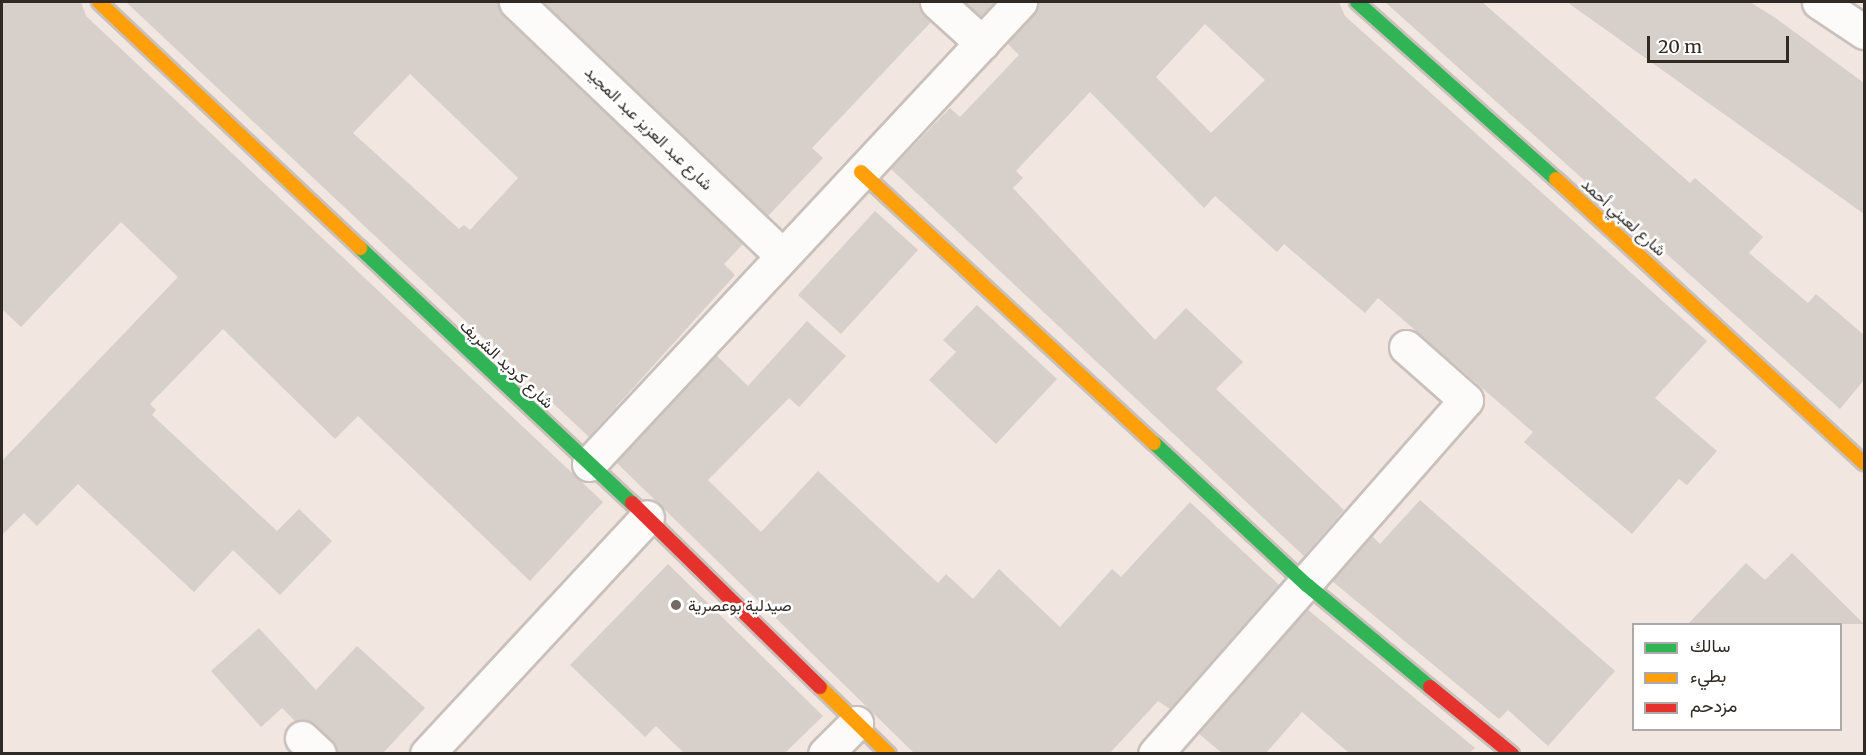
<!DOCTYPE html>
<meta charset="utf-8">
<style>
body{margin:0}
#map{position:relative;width:1866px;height:755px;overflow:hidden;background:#f1e6e0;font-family:Merriweather,Vazirmatn,serif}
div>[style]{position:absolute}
.building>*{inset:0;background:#d7cfc9}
.roads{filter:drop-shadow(2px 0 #c9c0bb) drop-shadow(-2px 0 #c9c0bb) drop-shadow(0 2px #c9c0bb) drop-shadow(0 -2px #c9c0bb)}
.street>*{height:33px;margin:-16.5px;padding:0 16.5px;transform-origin:16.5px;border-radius:16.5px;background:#fdfbfa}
.fast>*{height:14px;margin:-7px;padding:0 7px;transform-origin:7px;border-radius:7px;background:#30b455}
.slow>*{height:14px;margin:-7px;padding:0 7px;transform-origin:7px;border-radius:7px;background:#ff9f0a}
.jam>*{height:14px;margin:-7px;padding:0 7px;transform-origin:7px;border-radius:7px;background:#e5322d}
.dots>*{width:16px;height:16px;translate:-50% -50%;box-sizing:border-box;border:3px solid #fff;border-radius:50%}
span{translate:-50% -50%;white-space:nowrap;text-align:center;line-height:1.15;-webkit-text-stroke:5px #fff;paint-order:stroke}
.street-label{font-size:16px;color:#302924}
.poi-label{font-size:16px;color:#302924}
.left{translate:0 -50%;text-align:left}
.frame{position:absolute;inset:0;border:3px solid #302924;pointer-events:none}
.legend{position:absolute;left:1632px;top:623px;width:210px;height:108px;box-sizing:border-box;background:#fff;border:2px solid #aca9a7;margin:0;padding:8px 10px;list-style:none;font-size:18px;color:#302924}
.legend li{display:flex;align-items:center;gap:12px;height:30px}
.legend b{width:30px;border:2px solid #aca9a7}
.scale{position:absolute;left:1647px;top:36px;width:142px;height:27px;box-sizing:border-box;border:3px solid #302924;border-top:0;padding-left:8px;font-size:18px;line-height:21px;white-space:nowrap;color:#302924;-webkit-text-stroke:4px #fff;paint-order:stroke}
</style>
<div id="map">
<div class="building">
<i style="clip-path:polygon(2px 2px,81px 2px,86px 16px,603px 502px,530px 581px,358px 416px,335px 439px,223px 329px,150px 404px,156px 410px,152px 415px,277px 531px,299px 509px,332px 541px,280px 595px,233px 550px,194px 592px,78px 484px,37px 526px,24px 513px,2px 535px,2px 461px,178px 277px,121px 222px,21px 327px,2px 309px)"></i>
<i style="clip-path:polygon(evenodd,126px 2px,498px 2px,503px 16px,743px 244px,724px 264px,735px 275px,589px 437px,126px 2px,410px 74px,518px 178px,470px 230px,464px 225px,459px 229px,353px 133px,410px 74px)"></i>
<i style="clip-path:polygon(543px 2px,919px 2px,931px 22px,812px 148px,823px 158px,768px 216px)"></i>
<i style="clip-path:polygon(964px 2px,995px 2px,981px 17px)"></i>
<i style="clip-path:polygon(evenodd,1038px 2px,1339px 2px,1345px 16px,1707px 341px,1655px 398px,1717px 451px,1687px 485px,1679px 479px,1632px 534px,1524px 442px,1533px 432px,1378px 298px,1365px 313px,1284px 244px,1277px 252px,1215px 196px,1204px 208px,1090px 92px,1016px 171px,1023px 178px,1013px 188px,1155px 340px,1186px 308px,1243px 362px,1216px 389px,1344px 510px,1304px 556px,891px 169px,950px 108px,960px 117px,1019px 55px,1007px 43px,1034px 15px,1038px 2px,1205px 24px,1265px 80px,1211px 133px,1156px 77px,1205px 24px)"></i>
<i style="clip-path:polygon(1385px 2px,1482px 2px,1690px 183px,1695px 178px,1763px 237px,1749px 253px,1808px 303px,1816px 294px,1864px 335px,1864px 380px,1840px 409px)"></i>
<i style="clip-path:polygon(1567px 2px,1750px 2px,1777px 19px,1864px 83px,1864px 214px)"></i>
<i style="clip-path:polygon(875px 211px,918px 250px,841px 334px,798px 295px)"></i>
<i style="clip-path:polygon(977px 305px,1057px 379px,996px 444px,929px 380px,956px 352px,943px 340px)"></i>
<i style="clip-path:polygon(807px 321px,846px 356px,799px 407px,789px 398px,708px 480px,761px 532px,818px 471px,938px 583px,946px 574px,973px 599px,999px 569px,1060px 627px,1112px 569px,1121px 577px,1190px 502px,1279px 585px,1170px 709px,1158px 701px,1110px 753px,914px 753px,616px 462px,716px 355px,748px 386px)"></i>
<i style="clip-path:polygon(1420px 500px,1615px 671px,1548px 746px,1508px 710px,1499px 719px,1332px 581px,1372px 536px,1380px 544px)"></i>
<i style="clip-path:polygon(1792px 553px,1864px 624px,1688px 624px,1746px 563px,1765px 580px)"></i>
<i style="clip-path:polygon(668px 564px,823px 716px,785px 753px,684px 753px,656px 726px,645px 737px,570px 665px)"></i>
<i style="clip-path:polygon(1307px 609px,1475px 748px,1469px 753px,1349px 753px,1302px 712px,1266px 753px,1222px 753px,1198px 733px)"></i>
<i style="clip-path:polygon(259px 628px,316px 690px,357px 646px,425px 708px,383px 753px,337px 753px,315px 724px,295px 721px,282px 708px,261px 727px,211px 671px)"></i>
</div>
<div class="roads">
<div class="street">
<i style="left:516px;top:2px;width:366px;rotate:43.6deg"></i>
<i style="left:937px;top:2px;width:61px;rotate:42.3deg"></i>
<i style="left:1819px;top:2px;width:54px;rotate:33.7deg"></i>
<i style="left:589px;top:464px;width:632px;rotate:-46.99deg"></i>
<i style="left:302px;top:738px;width:23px;rotate:43deg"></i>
<i style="left:427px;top:754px;width:323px;rotate:-47.1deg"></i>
<i style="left:825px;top:754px;width:44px;rotate:-45deg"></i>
<i style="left:1155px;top:754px;width:471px;rotate:-48.7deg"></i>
<i style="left:1466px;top:400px;width:80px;rotate:-138.5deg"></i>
</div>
<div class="fast">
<i style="left:1357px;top:2px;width:266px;rotate:41.7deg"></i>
<i style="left:360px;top:248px;width:373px;rotate:43.2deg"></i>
<i style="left:1154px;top:443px;width:209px;rotate:42.9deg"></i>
<i style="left:1307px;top:585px;width:160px;rotate:39.7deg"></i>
</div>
<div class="slow">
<i style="left:99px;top:2px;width:359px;rotate:43.3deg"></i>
<i style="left:861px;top:172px;width:399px;rotate:42.8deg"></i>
<i style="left:1556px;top:179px;width:419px;rotate:42.7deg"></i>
<i style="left:820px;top:687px;width:96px;rotate:44.2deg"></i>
</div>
<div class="jam">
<i style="left:632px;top:503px;width:263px;rotate:44.4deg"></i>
<i style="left:1430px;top:687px;width:106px;rotate:39.3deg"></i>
</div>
</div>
<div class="dots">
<i style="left:676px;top:605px;background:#746b66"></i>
</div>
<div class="street-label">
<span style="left:649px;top:128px;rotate:44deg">شارع عبد العزيز عبد المجيد</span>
<span style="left:1624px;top:217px;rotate:42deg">شارع لعبني أحمد</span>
<span style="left:507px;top:364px;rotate:43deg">شارع كرديد الشريف</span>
</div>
<div class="poi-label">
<span class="left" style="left:688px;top:605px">صيدلية بوعصرية</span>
</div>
<div class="frame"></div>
<ul class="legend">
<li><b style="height:8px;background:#30b455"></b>سالك</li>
<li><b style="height:8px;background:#ff9f0a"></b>بطيء</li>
<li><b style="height:8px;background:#e5322d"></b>مزدحم</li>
</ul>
<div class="scale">20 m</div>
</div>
